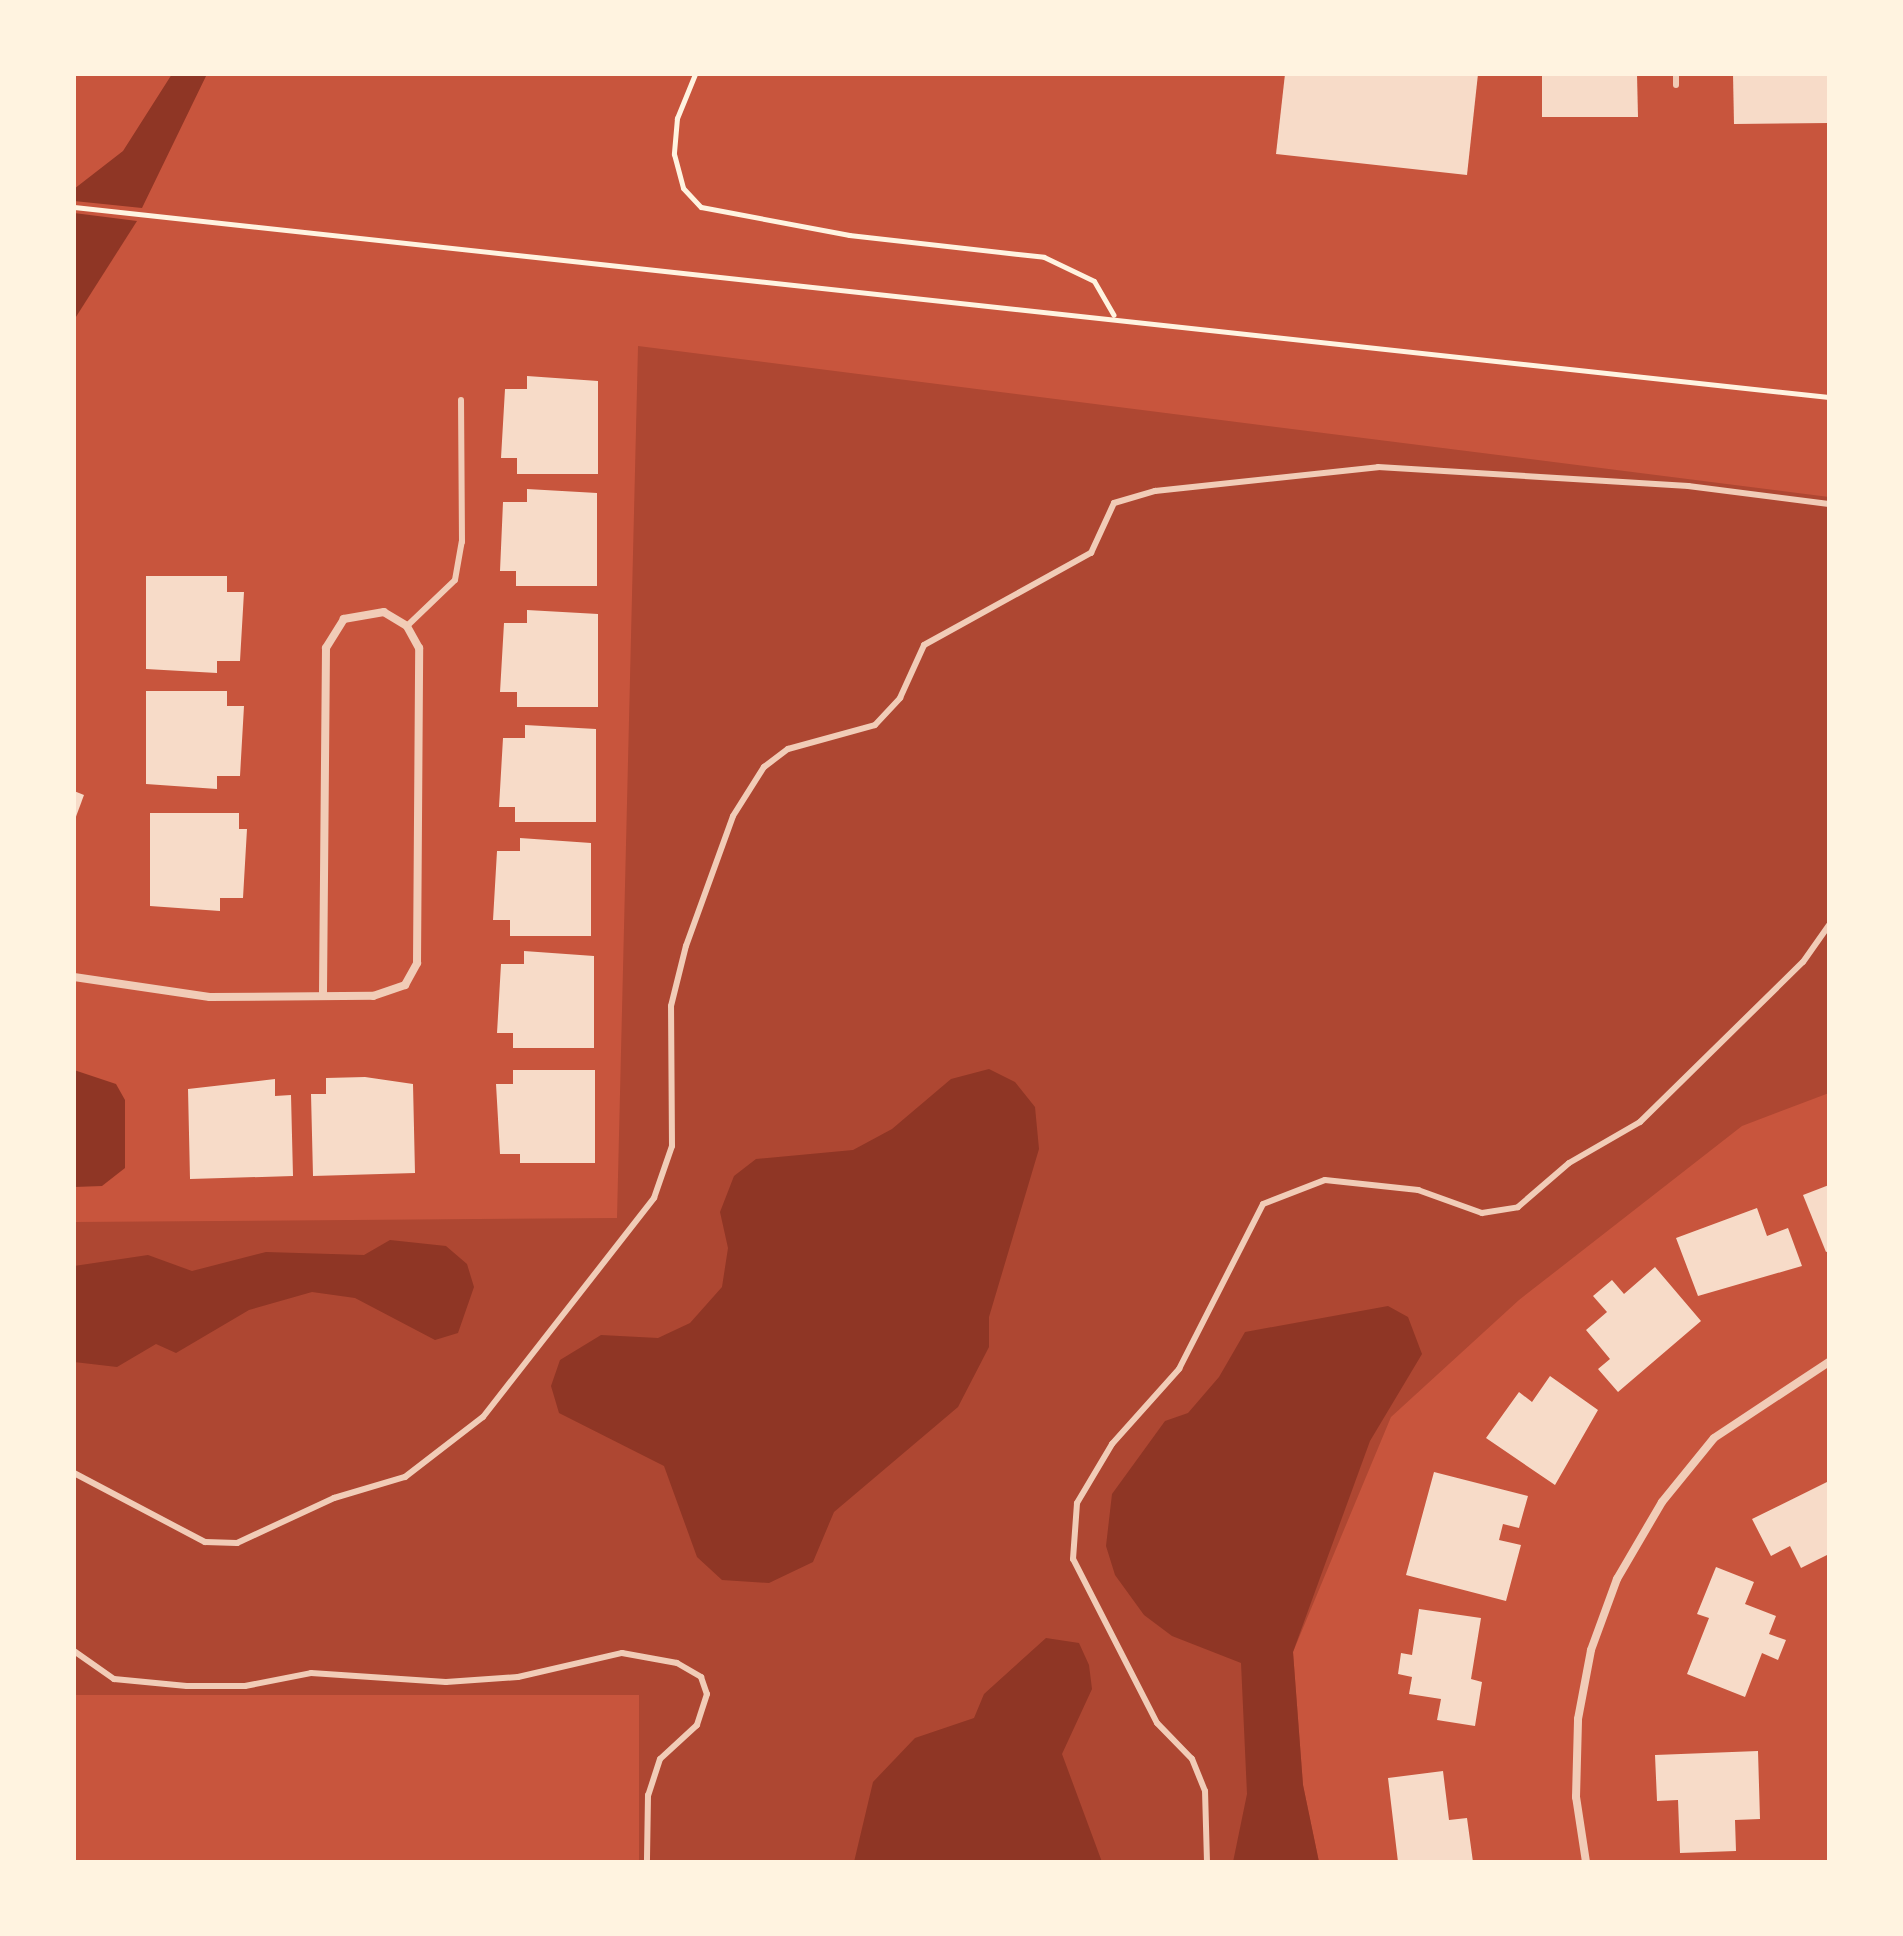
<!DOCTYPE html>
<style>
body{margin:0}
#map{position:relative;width:1903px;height:1936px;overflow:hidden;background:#c8553d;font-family:"Space Grotesk",sans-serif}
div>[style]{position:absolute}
.green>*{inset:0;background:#ae4732}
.water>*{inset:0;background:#8f3625}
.building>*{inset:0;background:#f7dbc8}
.path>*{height:5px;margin:-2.5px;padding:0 2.5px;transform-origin:2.5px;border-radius:2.5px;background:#fff3e0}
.service>*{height:6px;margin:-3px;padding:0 3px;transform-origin:3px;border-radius:3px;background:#f1ccb7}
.minor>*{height:8px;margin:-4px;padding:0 4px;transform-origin:4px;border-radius:4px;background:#f1ccb7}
span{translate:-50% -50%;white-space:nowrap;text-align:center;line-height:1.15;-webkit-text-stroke:6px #fff3e0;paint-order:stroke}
.frame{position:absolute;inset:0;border:76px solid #fff3e0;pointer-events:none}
</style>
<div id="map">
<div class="green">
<i style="clip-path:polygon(638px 346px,1829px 497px,1829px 1093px,1742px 1126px,1519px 1300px,1391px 1417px,1293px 1652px,1303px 1785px,1319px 1862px,639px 1862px,639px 1695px,74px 1695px,74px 1222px,617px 1218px)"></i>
</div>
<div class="water">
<i style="clip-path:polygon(172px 74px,207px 74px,142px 208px,74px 201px,74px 189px,123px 151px)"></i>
<i style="clip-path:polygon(74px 213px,137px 221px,74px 320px)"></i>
<i style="clip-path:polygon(989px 1069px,1015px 1082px,1035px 1107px,1039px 1149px,989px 1317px,989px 1347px,958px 1407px,834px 1512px,813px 1562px,769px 1583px,722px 1580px,697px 1557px,664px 1466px,559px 1413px,551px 1386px,560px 1360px,601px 1335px,658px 1338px,690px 1323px,722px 1287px,728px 1248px,720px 1212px,734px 1176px,756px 1159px,853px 1150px,892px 1129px,951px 1079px)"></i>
<i style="clip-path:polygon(74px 1070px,116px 1084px,125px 1100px,125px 1168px,102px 1186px,74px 1187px)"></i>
<i style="clip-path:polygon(390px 1240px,446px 1246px,467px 1264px,474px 1287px,458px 1333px,435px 1340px,355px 1298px,312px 1292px,249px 1310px,176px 1353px,156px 1344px,117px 1367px,74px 1362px,74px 1266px,148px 1255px,192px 1271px,266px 1252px,364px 1255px)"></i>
<i style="clip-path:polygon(1388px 1306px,1408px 1317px,1422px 1354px,1370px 1441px,1293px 1652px,1303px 1785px,1319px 1862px,1233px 1862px,1247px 1794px,1241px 1663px,1172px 1636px,1144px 1615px,1115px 1575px,1106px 1546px,1112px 1494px,1165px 1421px,1188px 1413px,1219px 1377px,1245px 1332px)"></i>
<i style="clip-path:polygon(1046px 1638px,1079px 1643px,1089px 1665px,1092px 1689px,1062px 1754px,1102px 1862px,854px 1862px,873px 1782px,915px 1738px,974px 1718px,984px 1694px)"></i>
</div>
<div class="building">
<i style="clip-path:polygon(1285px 74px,1478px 74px,1467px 175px,1276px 154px)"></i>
<i style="clip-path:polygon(1542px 74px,1637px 74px,1638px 117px,1542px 117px)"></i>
<i style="clip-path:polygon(1733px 74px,1829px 74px,1829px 123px,1734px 124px)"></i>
<i style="clip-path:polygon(527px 376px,598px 381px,598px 474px,517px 474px,517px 458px,501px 458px,505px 389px,527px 389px)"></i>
<i style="clip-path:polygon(527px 489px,597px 493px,597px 586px,516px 586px,516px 571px,500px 571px,503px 502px,527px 502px)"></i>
<i style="clip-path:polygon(146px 576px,227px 576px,227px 592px,244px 592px,240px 661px,217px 661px,217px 673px,146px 669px)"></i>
<i style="clip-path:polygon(527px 610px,598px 614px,598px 707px,517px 707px,517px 692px,500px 692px,504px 623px,527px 623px)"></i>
<i style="clip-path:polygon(146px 691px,227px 691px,227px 706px,244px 706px,240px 776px,217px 776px,217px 789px,146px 784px)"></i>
<i style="clip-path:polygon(525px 725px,596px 729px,596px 822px,515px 822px,515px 807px,499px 807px,503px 738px,525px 738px)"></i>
<i style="clip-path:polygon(74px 791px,84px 795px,74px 822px)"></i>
<i style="clip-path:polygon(150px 813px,239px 813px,239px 829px,247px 829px,243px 898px,220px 898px,220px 911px,150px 906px)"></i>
<i style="clip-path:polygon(520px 838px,591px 843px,591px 936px,510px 936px,510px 920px,493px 920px,497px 851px,520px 851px)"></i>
<i style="clip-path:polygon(524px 951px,594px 956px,594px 1048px,513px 1048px,513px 1033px,497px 1033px,501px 964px,524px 964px)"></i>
<i style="clip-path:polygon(513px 1070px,595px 1070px,595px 1163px,520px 1163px,520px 1154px,500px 1154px,496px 1084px,513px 1084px)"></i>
<i style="clip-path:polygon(365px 1077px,413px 1084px,415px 1173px,313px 1176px,311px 1094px,326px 1094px,326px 1078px)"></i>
<i style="clip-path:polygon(275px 1079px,275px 1096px,291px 1095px,293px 1176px,190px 1179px,188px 1089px)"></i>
<i style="clip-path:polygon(1829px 1185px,1829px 1251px,1826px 1252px,1803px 1195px)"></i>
<i style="clip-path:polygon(1757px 1208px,1767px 1236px,1788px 1228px,1802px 1266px,1698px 1296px,1676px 1238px)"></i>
<i style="clip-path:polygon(1655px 1267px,1701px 1321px,1618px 1392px,1598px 1369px,1610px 1359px,1586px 1330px,1607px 1312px,1593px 1296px,1612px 1280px,1624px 1294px)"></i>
<i style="clip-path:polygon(1550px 1376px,1598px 1410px,1555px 1485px,1486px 1438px,1519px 1392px,1532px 1402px)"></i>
<i style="clip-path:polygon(1434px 1472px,1528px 1496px,1519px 1528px,1503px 1524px,1499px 1540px,1521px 1545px,1506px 1601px,1406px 1575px)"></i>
<i style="clip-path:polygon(1829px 1481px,1829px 1554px,1801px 1568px,1790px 1546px,1771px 1556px,1752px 1519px)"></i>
<i style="clip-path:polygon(1716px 1567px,1754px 1582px,1745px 1604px,1776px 1616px,1769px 1634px,1786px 1640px,1778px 1660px,1762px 1653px,1745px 1697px,1687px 1674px,1709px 1618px,1697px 1614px)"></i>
<i style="clip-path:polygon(1419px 1609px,1481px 1618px,1471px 1679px,1482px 1682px,1475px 1726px,1437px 1720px,1441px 1699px,1409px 1694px,1412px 1677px,1398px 1674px,1401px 1653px,1412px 1655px)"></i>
<i style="clip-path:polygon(1758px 1751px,1760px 1819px,1735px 1820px,1736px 1851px,1680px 1853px,1678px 1800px,1657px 1801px,1655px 1755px)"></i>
<i style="clip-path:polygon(1443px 1771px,1449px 1820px,1467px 1818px,1473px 1862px,1398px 1862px,1388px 1778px)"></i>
</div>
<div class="path">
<i style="left:695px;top:74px;width:48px;rotate:112.2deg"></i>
<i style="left:677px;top:118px;width:36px;rotate:95deg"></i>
<i style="left:674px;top:154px;width:35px;rotate:75deg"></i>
<i style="left:683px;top:188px;width:26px;rotate:47deg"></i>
<i style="left:701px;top:207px;width:151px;rotate:10.7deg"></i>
<i style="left:849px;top:235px;width:196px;rotate:6.4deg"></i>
<i style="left:1044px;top:257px;width:55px;rotate:25.6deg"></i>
<i style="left:1094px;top:281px;width:39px;rotate:60deg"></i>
<i style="left:74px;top:207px;width:1765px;rotate:6.18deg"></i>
</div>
<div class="service">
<i style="left:1676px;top:85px;width:11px;rotate:-90deg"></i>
<i style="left:407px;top:626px;width:66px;rotate:-43.8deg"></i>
<i style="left:455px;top:580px;width:39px;rotate:-80deg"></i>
<i style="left:462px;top:542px;width:142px;rotate:-90.4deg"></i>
<i style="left:74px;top:1473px;width:148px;rotate:27.8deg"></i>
<i style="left:205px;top:1542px;width:32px;rotate:2deg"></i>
<i style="left:237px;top:1543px;width:107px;rotate:-24.9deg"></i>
<i style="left:334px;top:1498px;width:74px;rotate:-16.5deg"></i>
<i style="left:405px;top:1477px;width:98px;rotate:-37.6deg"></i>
<i style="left:483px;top:1417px;width:278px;rotate:-52deg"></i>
<i style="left:654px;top:1198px;width:55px;rotate:-70.9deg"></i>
<i style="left:672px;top:1146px;width:140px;rotate:-90.4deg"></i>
<i style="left:671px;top:1006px;width:62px;rotate:-76deg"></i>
<i style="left:686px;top:946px;width:138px;rotate:-70.1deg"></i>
<i style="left:733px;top:816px;width:58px;rotate:-57.7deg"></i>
<i style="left:764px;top:767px;width:30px;rotate:-37deg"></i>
<i style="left:788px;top:749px;width:90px;rotate:-15.4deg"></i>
<i style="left:875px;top:725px;width:37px;rotate:-47deg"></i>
<i style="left:900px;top:698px;width:58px;rotate:-65.6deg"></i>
<i style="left:924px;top:645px;width:191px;rotate:-28.9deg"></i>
<i style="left:1091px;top:553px;width:55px;rotate:-65.3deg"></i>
<i style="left:1114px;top:503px;width:43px;rotate:-16.3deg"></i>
<i style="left:1155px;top:491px;width:224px;rotate:-6.1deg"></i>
<i style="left:1378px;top:467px;width:311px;rotate:3.5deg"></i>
<i style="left:1688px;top:486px;width:142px;rotate:7.3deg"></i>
<i style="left:74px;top:1651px;width:49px;rotate:35deg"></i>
<i style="left:114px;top:1679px;width:73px;rotate:5.5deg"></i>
<i style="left:187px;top:1686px;width:58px"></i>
<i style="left:245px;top:1686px;width:67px;rotate:-11.1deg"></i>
<i style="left:311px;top:1673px;width:135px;rotate:3.8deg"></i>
<i style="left:446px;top:1682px;width:72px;rotate:-4deg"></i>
<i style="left:518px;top:1677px;width:107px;rotate:-13deg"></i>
<i style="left:622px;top:1653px;width:56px;rotate:10.3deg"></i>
<i style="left:677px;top:1663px;width:28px;rotate:30deg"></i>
<i style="left:701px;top:1677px;width:18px;rotate:71deg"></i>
<i style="left:707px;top:1694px;width:33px;rotate:108deg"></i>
<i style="left:697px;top:1725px;width:50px;rotate:137.4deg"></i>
<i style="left:660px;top:1759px;width:38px;rotate:108deg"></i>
<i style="left:648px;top:1795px;width:67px;rotate:90.9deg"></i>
<i style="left:1207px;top:1862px;width:71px;rotate:-91.6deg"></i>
<i style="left:1205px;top:1791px;width:35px;rotate:-112deg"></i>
<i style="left:1192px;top:1759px;width:50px;rotate:-134.2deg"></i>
<i style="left:1157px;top:1723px;width:184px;rotate:-117.1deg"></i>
<i style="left:1073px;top:1559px;width:56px;rotate:-85.9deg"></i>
<i style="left:1077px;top:1503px;width:69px;rotate:-59.3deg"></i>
<i style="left:1112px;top:1444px;width:101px;rotate:-48.2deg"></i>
<i style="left:1179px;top:1369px;width:185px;rotate:-63deg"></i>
<i style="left:1263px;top:1204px;width:66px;rotate:-21.2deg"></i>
<i style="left:1325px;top:1180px;width:94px;rotate:6.1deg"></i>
<i style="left:1418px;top:1190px;width:68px;rotate:19.8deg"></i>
<i style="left:1482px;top:1213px;width:36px;rotate:-9deg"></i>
<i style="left:1518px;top:1207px;width:67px;rotate:-40.8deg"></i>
<i style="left:1569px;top:1163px;width:82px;rotate:-30deg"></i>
<i style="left:1640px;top:1122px;width:228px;rotate:-44.5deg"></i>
<i style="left:1803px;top:962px;width:45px;rotate:-54.9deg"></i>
</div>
<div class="minor">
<i style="left:74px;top:977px;width:137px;rotate:8.4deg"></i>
<i style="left:210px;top:997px;width:163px;rotate:-0.4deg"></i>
<i style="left:373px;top:996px;width:34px;rotate:-19deg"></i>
<i style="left:405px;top:985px;width:25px;rotate:-61deg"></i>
<i style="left:417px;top:963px;width:315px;rotate:-89.6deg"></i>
<i style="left:419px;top:648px;width:25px;rotate:-119deg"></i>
<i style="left:407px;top:626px;width:27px;rotate:-149deg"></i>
<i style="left:384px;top:612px;width:41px;rotate:170.1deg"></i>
<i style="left:344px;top:619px;width:34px;rotate:122deg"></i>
<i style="left:326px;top:648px;width:348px;rotate:90.5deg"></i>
<i style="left:1586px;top:1862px;width:66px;rotate:-98.7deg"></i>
<i style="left:1576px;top:1797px;width:78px;rotate:-88.5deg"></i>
<i style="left:1578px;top:1719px;width:70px;rotate:-79.3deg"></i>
<i style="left:1591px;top:1650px;width:76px;rotate:-69.9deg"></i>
<i style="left:1617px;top:1579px;width:89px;rotate:-59.7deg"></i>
<i style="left:1662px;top:1502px;width:82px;rotate:-50.9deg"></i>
<i style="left:1714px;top:1438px;width:138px;rotate:-33.5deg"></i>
</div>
<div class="frame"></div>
</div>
